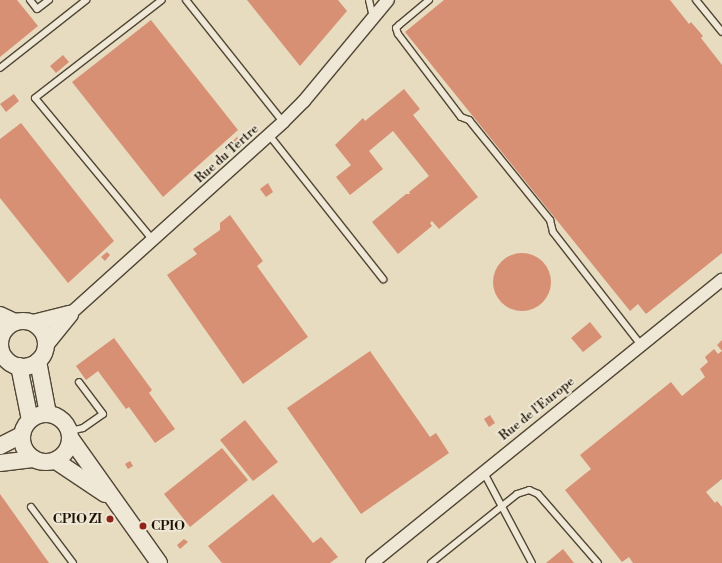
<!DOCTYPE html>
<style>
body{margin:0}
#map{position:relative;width:722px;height:563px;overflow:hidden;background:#e7dbc0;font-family:"Libre Bodoni",serif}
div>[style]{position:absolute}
.building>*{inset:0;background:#d79074}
.round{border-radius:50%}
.roads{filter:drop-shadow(1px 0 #514634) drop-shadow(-1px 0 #514634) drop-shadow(0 1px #514634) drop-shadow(0 -1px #514634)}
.lane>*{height:6px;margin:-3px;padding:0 3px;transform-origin:3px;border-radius:3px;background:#efe8d6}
.street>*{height:12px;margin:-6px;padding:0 6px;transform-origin:6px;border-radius:6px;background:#efe8d6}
.secondary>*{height:16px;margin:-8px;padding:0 8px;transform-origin:8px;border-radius:8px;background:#efe8d6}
.secondary>.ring{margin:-8px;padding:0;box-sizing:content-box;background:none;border:16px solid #efe8d6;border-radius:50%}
.dots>*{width:11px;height:11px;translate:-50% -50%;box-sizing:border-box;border:2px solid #efe8d6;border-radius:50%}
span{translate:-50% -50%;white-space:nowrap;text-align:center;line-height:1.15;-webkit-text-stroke:3.5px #efe8d6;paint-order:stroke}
.street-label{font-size:13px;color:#1f1405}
.poi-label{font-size:13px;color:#1f1405;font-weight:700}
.right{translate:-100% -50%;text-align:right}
.left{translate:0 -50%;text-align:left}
</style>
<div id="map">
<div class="building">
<i style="clip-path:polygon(0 0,17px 0,38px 26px,0 57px)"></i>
<i style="clip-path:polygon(247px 0,338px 0,347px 11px,300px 66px)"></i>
<i style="clip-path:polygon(444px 0,670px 0,689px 24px,691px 22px,703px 36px,701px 38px,722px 65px,722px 253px,646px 314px,638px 304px,630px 311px,405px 32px)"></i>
<i style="clip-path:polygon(151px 20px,238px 130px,163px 197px,72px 82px)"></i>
<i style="clip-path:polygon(63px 55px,69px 62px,56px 73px,50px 66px)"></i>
<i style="clip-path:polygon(404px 89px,420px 109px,413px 115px,478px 197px,439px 229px,432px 221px,430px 223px,432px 226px,398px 254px,372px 222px,406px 194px,410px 194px,409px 192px,429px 176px,393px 131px,369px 151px,383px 169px,350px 195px,336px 177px,351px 165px,335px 145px,363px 118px,365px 121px)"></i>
<i style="clip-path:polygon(14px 94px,19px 101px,6px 112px,0 104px)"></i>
<i style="clip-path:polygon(21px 123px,114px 241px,68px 283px,0 198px,0 139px)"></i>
<i style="clip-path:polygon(237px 137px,241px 140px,235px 145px,232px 142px)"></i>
<i style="clip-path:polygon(268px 183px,273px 192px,266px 197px,260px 189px)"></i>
<i style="clip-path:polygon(230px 215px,263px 261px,257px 266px,308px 337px,243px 384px,167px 275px,197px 254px,193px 249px,220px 230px,220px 223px)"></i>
<i style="clip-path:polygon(107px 252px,110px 255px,105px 261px,101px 257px)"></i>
<i class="round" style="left:493px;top:253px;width:58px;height:58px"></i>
<i style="clip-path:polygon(590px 322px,602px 337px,583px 352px,571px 338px)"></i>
<i style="clip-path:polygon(114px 338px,152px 390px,149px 393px,175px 429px,155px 443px,129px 407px,126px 409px,98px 371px,86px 380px,76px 366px)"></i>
<i style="clip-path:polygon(722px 340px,722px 479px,706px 492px,715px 503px,717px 501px,722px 507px,722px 563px,633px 563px,629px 557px,622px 562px,565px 490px,591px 469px,580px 455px,671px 382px,682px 396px,705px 377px,700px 369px,708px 362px,705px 357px,714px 349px,718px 354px,722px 351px,717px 345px)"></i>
<i style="clip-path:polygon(370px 351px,430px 437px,436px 433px,449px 453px,361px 514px,287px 408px)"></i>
<i style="clip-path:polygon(490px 415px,495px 423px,489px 427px,484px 419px)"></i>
<i style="clip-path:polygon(245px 420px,278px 462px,253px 481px,220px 440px)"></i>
<i style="clip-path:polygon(222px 448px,248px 480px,190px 527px,164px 494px)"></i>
<i style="clip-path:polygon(130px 461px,133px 466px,128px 469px,125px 464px)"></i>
<i style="clip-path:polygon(0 494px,49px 563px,0 563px)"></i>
<i style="clip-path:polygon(273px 494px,313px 543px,321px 537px,338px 557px,330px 563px,222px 563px,208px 546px)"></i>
<i style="clip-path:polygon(184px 539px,188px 542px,180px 549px,177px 545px)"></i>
<i style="clip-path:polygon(563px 549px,574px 563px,546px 563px)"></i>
</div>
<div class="roads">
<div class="lane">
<i style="left:30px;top:0;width:11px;rotate:52deg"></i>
<i style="left:37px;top:9px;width:15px;rotate:-37deg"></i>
<i style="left:186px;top:0;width:156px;rotate:51.5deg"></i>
<i style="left:369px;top:0;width:18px;rotate:77deg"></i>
<i style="left:429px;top:0;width:39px;rotate:140deg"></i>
<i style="left:399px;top:25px;width:4px;rotate:135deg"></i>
<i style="left:396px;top:28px;width:6px;rotate:72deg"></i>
<i style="left:398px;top:34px;width:104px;rotate:52.8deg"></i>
<i style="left:461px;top:117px;width:9px;rotate:21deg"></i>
<i style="left:469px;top:120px;width:129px;rotate:51deg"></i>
<i style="left:550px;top:220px;width:12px;rotate:76deg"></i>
<i style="left:553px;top:232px;width:143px;rotate:52.1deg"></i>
<i style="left:696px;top:0;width:41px;rotate:50.9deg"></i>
<i style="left:0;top:68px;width:110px;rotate:-38.3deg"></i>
<i style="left:269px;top:135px;width:184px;rotate:51.6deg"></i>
<i style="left:152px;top:239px;width:183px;rotate:-129.7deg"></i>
<i style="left:35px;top:98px;width:160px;rotate:-37.7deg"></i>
<i style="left:70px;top:431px;width:13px;rotate:-13deg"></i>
<i style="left:83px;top:428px;width:24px;rotate:-35deg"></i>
<i style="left:103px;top:414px;width:40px;rotate:-127deg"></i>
<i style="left:483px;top:471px;width:104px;rotate:62deg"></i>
<i style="left:31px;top:507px;width:70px;rotate:53.1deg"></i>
<i style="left:431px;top:563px;width:110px;rotate:-38.7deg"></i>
<i style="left:517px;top:494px;width:13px;rotate:-18deg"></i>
<i style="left:529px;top:490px;width:10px;rotate:24deg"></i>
<i style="left:538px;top:494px;width:91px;rotate:49deg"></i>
</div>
<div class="street">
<i style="left:70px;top:314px;width:287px;rotate:-42deg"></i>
<i style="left:283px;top:122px;width:30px;rotate:-45deg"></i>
<i style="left:304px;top:101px;width:131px;rotate:-50.3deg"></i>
<i style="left:372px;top:563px;width:450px;rotate:-39deg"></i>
</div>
<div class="secondary">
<i style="left:0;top:315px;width:17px;rotate:25deg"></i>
<i class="ring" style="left:0;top:321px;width:30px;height:30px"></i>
<i style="left:33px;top:323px;width:38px;rotate:-14deg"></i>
<i style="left:46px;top:344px;width:38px;rotate:-51deg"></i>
<i style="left:38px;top:361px;width:54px;rotate:79.3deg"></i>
<i style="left:19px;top:366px;width:55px;rotate:78.5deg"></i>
<i class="ring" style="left:22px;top:414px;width:32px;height:32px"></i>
<i style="left:71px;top:439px;width:152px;rotate:54.6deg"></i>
<i style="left:0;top:446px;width:25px;rotate:-27deg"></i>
<i style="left:56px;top:461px;width:59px;rotate:34deg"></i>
<i style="left:0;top:463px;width:33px;rotate:-7deg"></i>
</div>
</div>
<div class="dots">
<i style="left:110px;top:519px;background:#8f2418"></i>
<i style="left:143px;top:526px;background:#8f2418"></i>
</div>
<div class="street-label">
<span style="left:227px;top:154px;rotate:-42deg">Rue du Tertre</span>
<span style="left:537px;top:409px;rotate:-39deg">Rue de l'Europe</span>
</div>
<div class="poi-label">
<span class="right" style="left:102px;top:519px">CPIO ZI</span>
<span class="left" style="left:151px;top:526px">CPIO</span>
</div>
</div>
